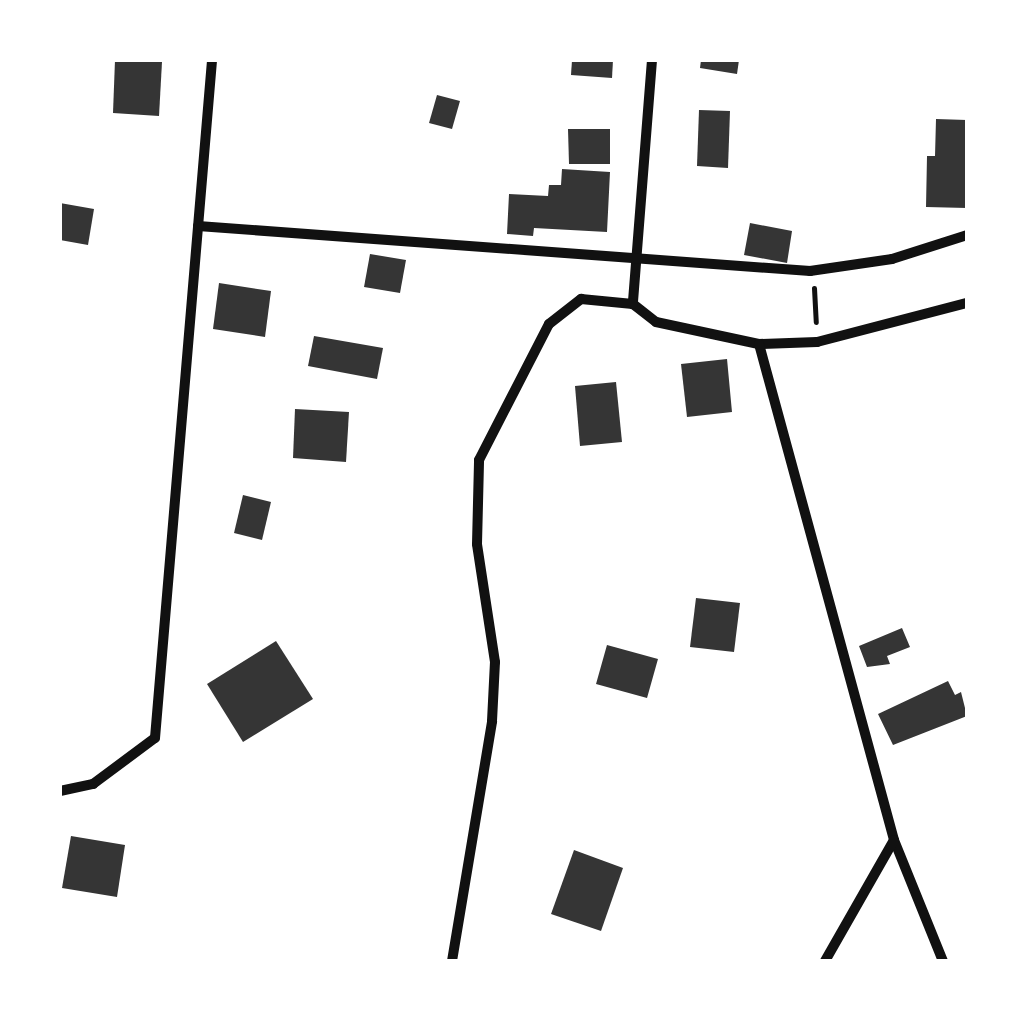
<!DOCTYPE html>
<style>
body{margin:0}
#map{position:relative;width:1027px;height:1021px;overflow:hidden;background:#fff;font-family:"PT Sans Narrow",sans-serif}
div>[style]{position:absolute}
.building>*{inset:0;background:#353535}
.path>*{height:5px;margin:-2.5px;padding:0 2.5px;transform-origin:2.5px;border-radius:2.5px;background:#111}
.minor>*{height:10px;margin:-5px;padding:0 5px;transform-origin:5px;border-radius:5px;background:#111}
span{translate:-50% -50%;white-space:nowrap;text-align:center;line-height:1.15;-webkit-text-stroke:10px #fff;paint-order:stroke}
.frame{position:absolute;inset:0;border:62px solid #fff;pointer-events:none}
</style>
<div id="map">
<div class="building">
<i style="clip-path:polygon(115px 60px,162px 62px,159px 116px,113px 113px)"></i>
<i style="clip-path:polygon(572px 60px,613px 60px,612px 78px,571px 75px)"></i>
<i style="clip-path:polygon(701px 60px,739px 60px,737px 74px,700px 68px)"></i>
<i style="clip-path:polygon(437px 95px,460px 101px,452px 129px,429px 123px)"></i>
<i style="clip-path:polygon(699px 110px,730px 111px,728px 168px,697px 166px)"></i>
<i style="clip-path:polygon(936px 119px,967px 120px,967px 208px,926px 207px,927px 156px,935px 156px)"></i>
<i style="clip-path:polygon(568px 129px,610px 129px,610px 164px,569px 164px)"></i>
<i style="clip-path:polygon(562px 169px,610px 172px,607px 232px,534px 228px,533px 236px,507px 234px,509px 194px,548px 196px,549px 185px,561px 185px)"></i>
<i style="clip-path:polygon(60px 203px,94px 209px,88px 245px,60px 240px)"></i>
<i style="clip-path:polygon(750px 223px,792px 231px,787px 263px,744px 255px)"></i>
<i style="clip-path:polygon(370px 254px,406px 260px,400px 293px,364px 287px)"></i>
<i style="clip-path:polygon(219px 283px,271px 291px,265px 337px,213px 329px)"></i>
<i style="clip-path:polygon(314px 336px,383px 348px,377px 379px,308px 366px)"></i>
<i style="clip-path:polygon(727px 359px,732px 412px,687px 417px,681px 364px)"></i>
<i style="clip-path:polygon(616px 382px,622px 442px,580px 446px,575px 386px)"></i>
<i style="clip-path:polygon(295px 409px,349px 412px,346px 462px,293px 458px)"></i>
<i style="clip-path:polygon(243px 495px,271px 502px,262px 540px,234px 533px)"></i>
<i style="clip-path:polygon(696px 598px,740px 603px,734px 652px,690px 647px)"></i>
<i style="clip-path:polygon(902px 628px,910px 647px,887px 656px,890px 664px,867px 667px,859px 646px)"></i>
<i style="clip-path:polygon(276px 641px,313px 699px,243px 742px,207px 684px)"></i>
<i style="clip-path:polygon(607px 645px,658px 659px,647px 698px,596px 684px)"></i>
<i style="clip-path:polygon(948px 681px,955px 695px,961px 692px,967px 716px,893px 745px,878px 714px)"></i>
<i style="clip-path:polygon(71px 836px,125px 845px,117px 897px,62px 888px)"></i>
<i style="clip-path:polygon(574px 850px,623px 868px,601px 931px,551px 914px)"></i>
</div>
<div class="path">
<i style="left:814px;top:288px;width:34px;rotate:87deg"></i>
</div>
<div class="minor">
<i style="left:652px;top:60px;width:245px;rotate:94.5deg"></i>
<i style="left:633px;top:304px;width:29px;rotate:38deg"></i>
<i style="left:656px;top:322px;width:105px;rotate:12.1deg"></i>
<i style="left:759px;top:344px;width:58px;rotate:-2deg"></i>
<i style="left:817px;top:342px;width:155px;rotate:-14.6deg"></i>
<i style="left:198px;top:226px;width:614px;rotate:4.21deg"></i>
<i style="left:810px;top:271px;width:83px;rotate:-8.3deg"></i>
<i style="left:892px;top:259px;width:79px;rotate:-17.7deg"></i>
<i style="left:759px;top:344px;width:514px;rotate:74.77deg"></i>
<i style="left:894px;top:840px;width:131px;rotate:68deg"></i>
<i style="left:60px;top:791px;width:34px;rotate:-12deg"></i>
<i style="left:93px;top:784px;width:77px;rotate:-36.6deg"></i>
<i style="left:155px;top:738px;width:680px;rotate:-85.19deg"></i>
<i style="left:452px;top:961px;width:243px;rotate:-80.5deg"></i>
<i style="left:492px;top:721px;width:59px;rotate:-87.1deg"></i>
<i style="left:495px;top:662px;width:119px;rotate:-98.7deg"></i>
<i style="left:477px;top:544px;width:84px;rotate:-88.6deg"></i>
<i style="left:479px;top:460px;width:153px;rotate:-62.8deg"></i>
<i style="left:549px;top:324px;width:41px;rotate:-38deg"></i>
<i style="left:581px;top:299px;width:52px;rotate:5.5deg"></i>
<i style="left:825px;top:961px;width:139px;rotate:-60.3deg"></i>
</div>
<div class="frame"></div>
</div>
